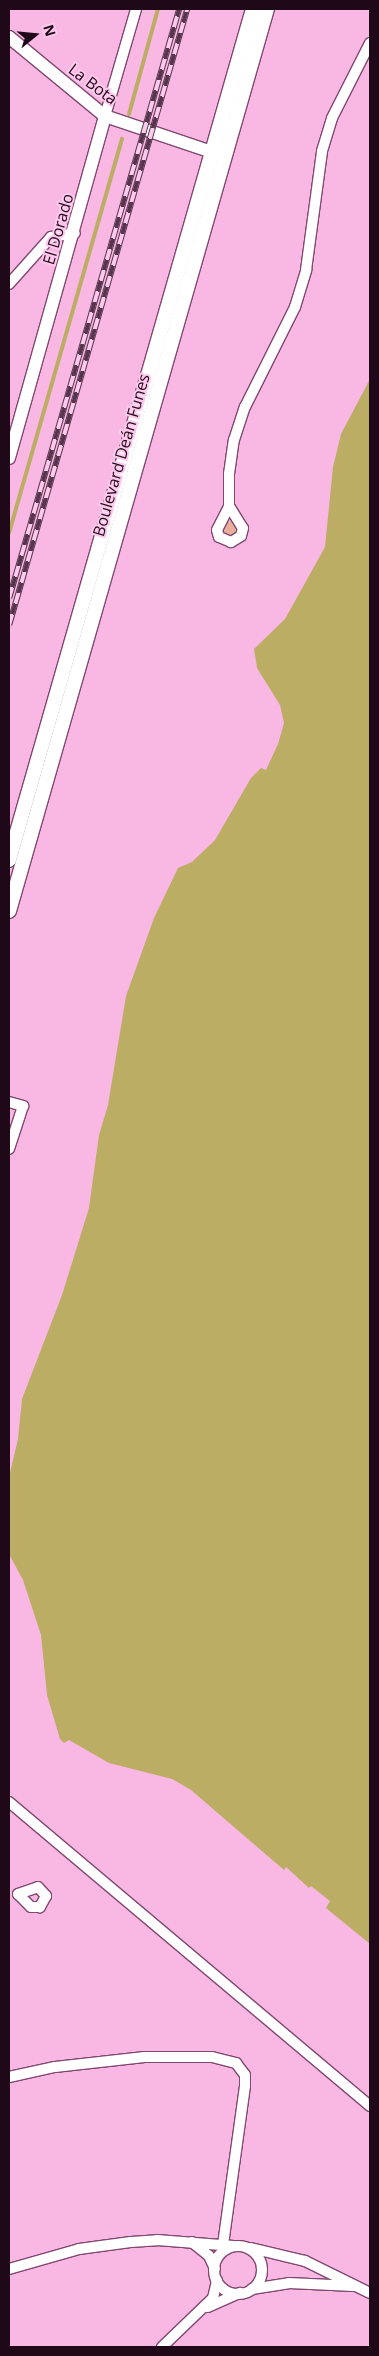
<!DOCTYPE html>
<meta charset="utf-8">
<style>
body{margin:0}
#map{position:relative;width:379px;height:2356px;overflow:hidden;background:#f9b7e3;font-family:"Open Sans",sans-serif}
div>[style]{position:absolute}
.green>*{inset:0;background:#e9ae99}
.round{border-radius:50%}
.water>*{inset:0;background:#bbae64}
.stream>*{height:4px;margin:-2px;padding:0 2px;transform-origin:2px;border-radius:2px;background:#bbae64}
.roads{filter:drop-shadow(1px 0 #814870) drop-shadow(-1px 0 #814870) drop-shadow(0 1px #814870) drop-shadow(0 -1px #814870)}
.minor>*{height:10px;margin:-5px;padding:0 5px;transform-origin:5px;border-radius:5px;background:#fff}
.minor>.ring{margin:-5px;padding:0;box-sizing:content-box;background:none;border:10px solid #fff;border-radius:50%}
.tertiary>*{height:12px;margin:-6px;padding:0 6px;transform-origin:6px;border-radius:6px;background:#fff}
.secondary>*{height:14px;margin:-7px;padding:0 7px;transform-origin:7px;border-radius:7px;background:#fff}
.rail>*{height:5.5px;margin-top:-2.75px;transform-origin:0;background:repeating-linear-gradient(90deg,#fec9ec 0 11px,#57364d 0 22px);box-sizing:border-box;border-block:1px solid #57364d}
span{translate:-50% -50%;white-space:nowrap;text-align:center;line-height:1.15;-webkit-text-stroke:4px #fec9ec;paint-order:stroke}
.street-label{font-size:16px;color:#1f0919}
.frame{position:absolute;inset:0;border:10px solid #1f0919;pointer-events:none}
.north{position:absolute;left:10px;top:10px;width:50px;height:50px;-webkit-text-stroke:4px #fec9ec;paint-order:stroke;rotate:73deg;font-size:14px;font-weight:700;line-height:20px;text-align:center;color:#1f0919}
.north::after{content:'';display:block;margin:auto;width:18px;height:22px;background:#1f0919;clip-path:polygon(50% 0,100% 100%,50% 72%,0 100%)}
</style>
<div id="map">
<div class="green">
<i class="round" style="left:221px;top:521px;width:16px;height:16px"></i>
</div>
<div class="water">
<i style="clip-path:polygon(370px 379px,370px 1944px,326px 1908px,330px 1901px,311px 1886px,309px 1888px,286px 1867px,284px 1870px,191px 1790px,172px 1779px,109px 1763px,69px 1740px,64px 1743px,60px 1739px,47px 1695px,41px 1635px,23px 1580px,9px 1554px,9px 1477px,18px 1439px,22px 1399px,62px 1295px,89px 1208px,99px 1135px,108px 1105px,126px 996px,154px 918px,178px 868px,192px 862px,215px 840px,251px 778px,261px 768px,266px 770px,278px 744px,284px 723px,280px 705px,257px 668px,254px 649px,285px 619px,325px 547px,333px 467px,341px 434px)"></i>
</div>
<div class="stream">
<i style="left:129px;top:114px;width:109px;rotate:-74.6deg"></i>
<i style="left:9px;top:533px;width:410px;rotate:-74deg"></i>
</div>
<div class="roads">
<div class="minor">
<i style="left:105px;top:116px;width:111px;rotate:-73.8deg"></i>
<i style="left:9px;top:284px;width:63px;rotate:-48.2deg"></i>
<i style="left:51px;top:237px;width:24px;rotate:-9deg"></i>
<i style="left:229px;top:506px;width:32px;rotate:-90deg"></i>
<i style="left:229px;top:474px;width:34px;rotate:-82deg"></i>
<i style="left:234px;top:440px;width:35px;rotate:-72deg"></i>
<i style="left:245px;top:407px;width:112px;rotate:-63.4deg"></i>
<i style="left:295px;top:307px;width:39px;rotate:-73deg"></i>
<i style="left:306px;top:270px;width:120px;rotate:-82.3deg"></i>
<i style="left:322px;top:151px;width:34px;rotate:-73deg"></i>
<i style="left:332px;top:118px;width:84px;rotate:-63.1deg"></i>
<i style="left:229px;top:506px;width:26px;rotate:58deg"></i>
<i style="left:243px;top:528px;width:8px;rotate:104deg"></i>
<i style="left:241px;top:536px;width:12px;rotate:149deg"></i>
<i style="left:231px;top:542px;width:13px;rotate:-157deg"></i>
<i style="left:219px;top:537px;width:7px;rotate:-106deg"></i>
<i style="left:217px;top:530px;width:27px;rotate:-63deg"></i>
<i style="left:9px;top:1102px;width:15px;rotate:16deg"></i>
<i style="left:23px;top:1106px;width:45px;rotate:108deg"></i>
<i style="left:9px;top:1802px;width:472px;rotate:40.1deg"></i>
<i style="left:38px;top:1887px;width:12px;rotate:48deg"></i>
<i style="left:46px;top:1896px;width:13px;rotate:119deg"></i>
<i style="left:40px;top:1907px;width:9px;rotate:180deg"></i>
<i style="left:31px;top:1907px;width:18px;rotate:-135deg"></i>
<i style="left:18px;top:1894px;width:21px;rotate:-19deg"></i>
<i style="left:9px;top:2077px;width:47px;rotate:-12.3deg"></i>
<i style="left:55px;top:2067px;width:90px;rotate:-6.4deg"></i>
<i style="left:144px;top:2057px;width:68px"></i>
<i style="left:212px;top:2057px;width:25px;rotate:14deg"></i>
<i style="left:236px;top:2063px;width:15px;rotate:53deg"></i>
<i style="left:245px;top:2075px;width:11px;rotate:90deg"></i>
<i style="left:245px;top:2086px;width:161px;rotate:97.9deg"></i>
<i style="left:192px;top:2242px;width:22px;rotate:39deg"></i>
<i style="left:209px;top:2256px;width:14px;rotate:65deg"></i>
<i class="ring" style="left:214px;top:2246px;width:38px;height:38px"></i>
<i style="left:251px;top:2248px;width:56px;rotate:13.5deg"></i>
<i style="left:305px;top:2261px;width:72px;rotate:26.2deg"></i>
<i style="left:9px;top:2269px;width:73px;rotate:-15.9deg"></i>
<i style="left:79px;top:2249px;width:52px;rotate:-7.7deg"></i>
<i style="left:131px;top:2242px;width:26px;rotate:-4deg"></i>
<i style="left:157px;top:2240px;width:77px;rotate:4.5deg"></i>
<i style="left:252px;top:2289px;width:37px;rotate:-9deg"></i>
<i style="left:289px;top:2283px;width:64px;rotate:2.7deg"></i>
<i style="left:208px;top:2307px;width:35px;rotate:-24deg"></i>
<i style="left:162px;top:2347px;width:71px;rotate:-43.9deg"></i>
<i style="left:213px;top:2298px;width:18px;rotate:-77deg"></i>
</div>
<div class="tertiary">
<i style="left:9px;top:37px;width:124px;rotate:39.5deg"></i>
<i style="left:105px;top:116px;width:122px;rotate:18.6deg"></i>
<i style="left:9px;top:458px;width:355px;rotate:-74.3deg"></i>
</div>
<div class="secondary">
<i style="left:9px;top:860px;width:885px;rotate:-74deg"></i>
<i style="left:9px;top:911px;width:938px;rotate:-74.04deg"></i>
</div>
</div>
<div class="rail">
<i style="left:9px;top:598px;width:613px;rotate:-73.9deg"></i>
<i style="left:9px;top:625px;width:641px;rotate:-73.88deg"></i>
</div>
<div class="street-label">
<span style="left:93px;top:84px;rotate:37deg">La Bota</span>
<span style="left:58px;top:229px;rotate:-74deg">El Dorado</span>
<span style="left:121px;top:455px;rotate:-74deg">Boulevard Deán Funes</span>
</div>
<div class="frame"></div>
<div class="north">N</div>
</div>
